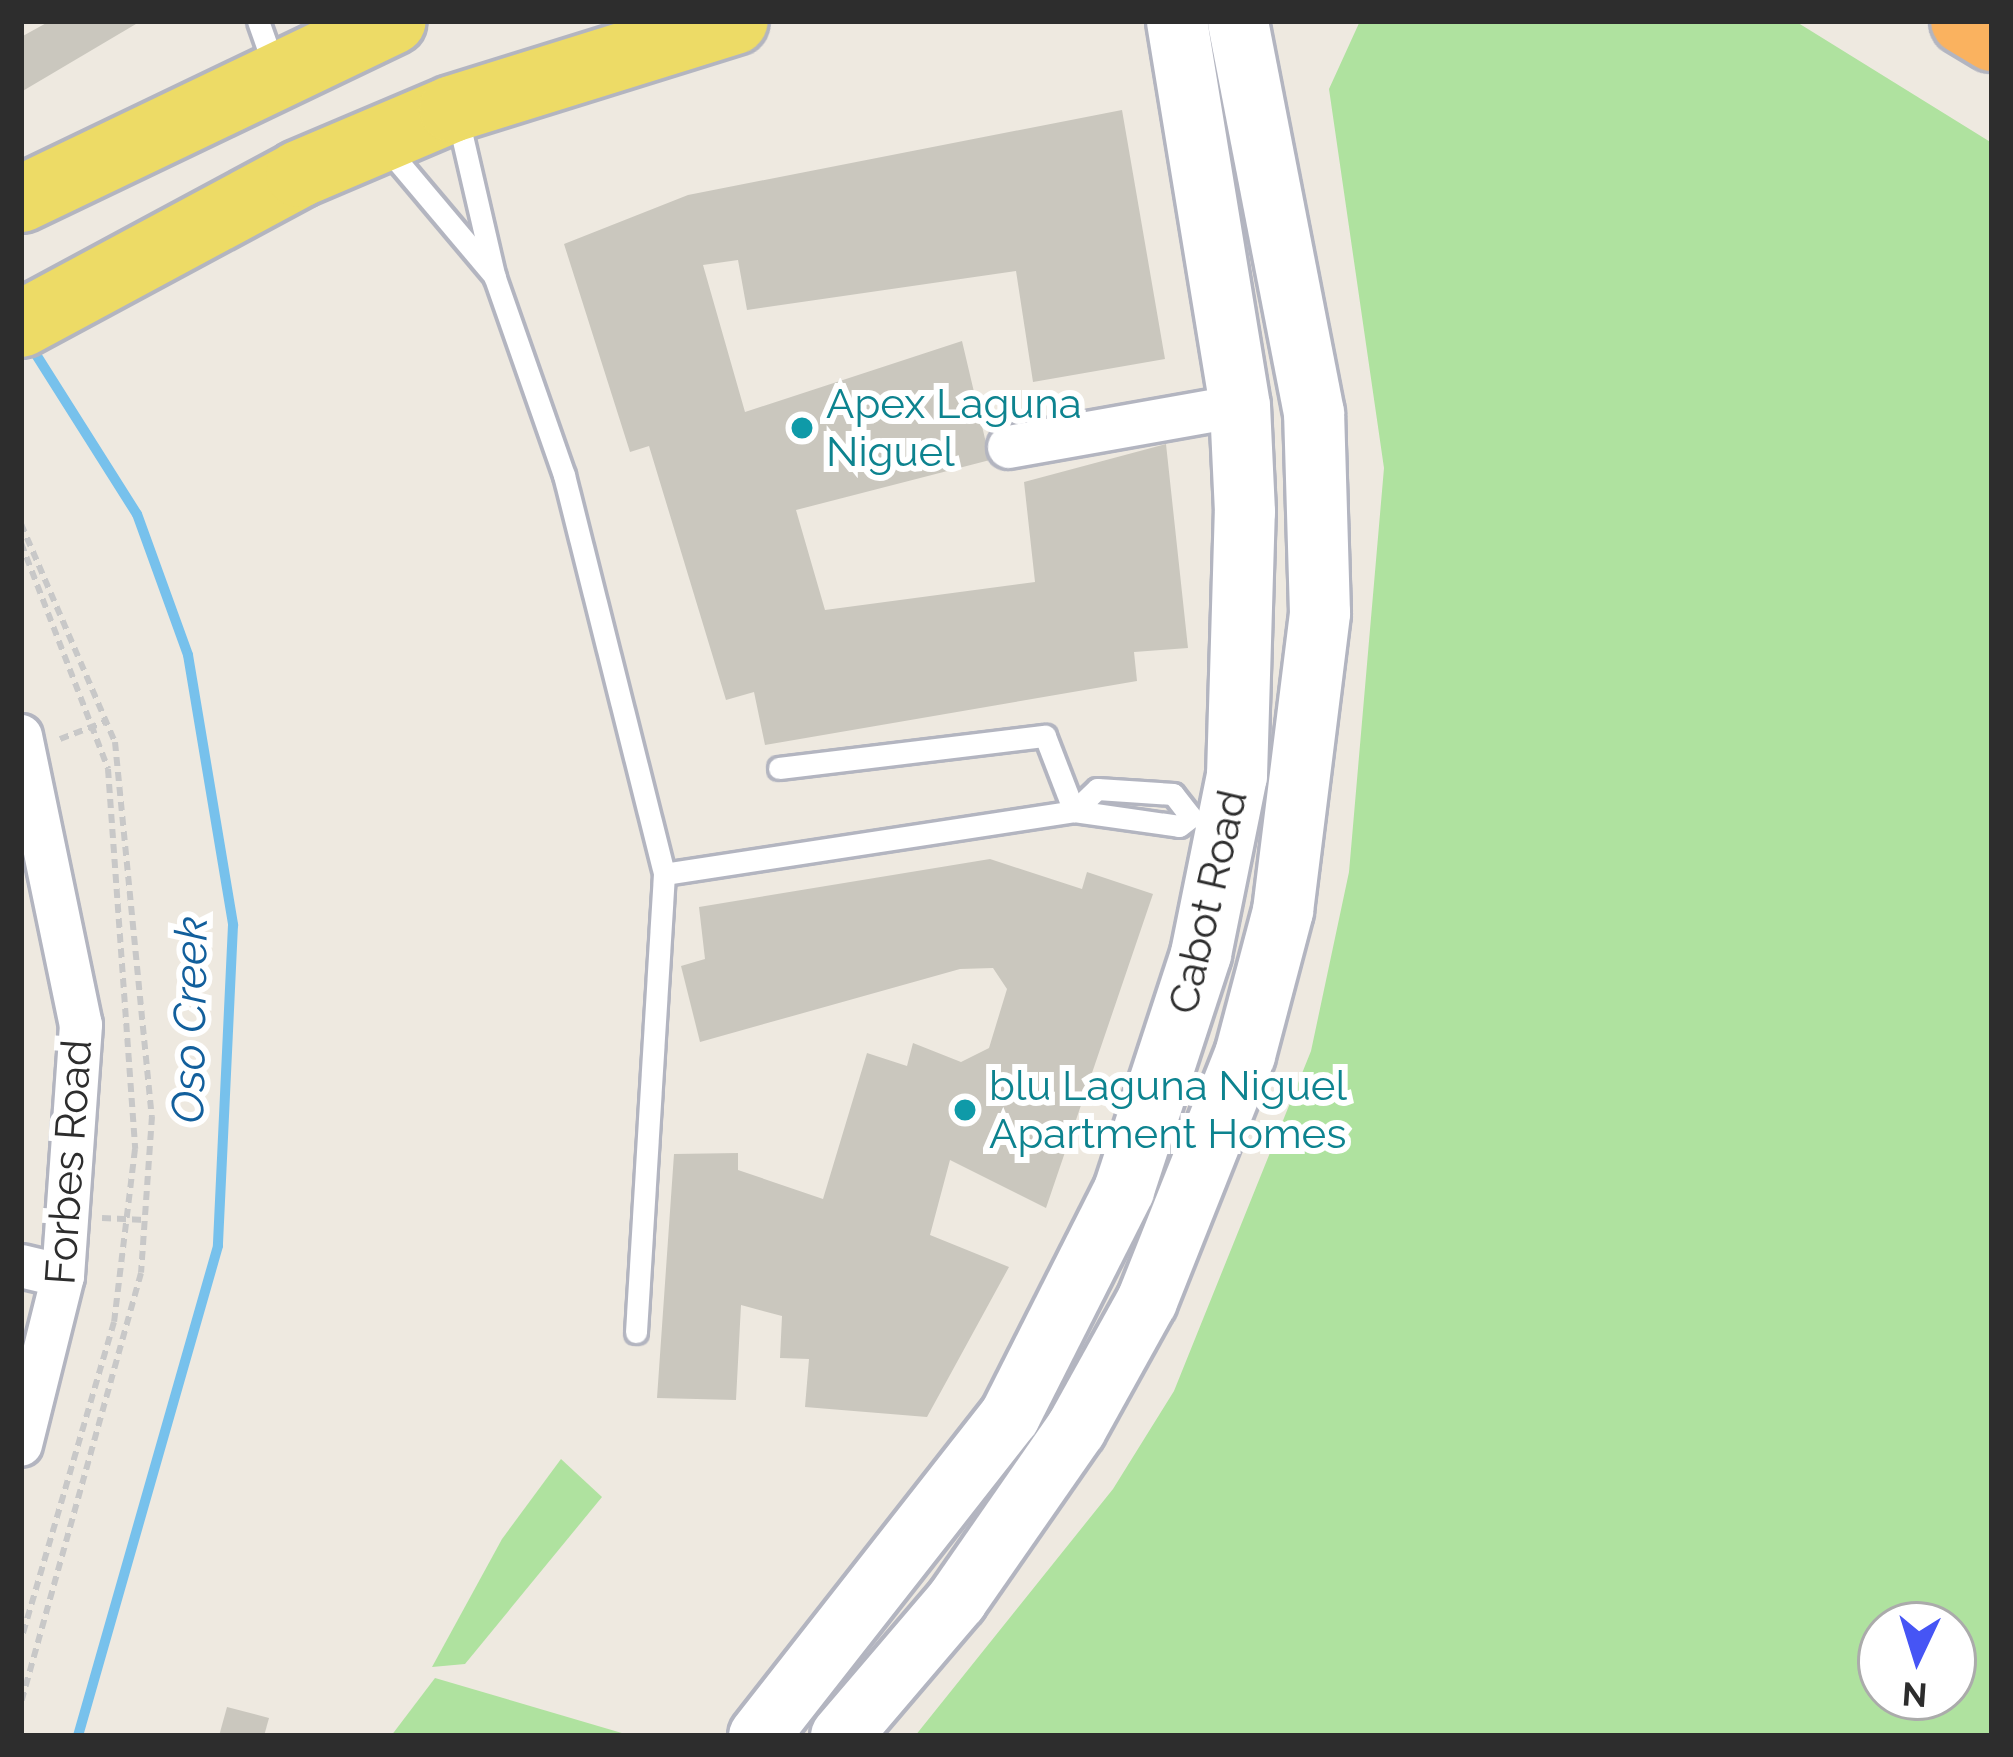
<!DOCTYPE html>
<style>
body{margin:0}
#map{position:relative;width:2013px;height:1757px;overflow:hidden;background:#eee9e0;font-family:Raleway,sans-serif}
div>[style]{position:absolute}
.green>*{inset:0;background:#afe29f}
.stream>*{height:10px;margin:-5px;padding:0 5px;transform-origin:5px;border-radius:5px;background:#77c1ec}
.building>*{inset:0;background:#cac7be}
.path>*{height:6px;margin-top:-3px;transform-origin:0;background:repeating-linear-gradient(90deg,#c8c8c8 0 9px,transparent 0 15px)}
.roads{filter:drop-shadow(3px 0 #b3b5c0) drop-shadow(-3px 0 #b3b5c0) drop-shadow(0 3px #b3b5c0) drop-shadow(0 -3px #b3b5c0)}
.lane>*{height:21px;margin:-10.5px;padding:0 10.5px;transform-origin:10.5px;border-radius:10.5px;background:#fff}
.street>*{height:42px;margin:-21px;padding:0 21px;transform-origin:21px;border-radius:21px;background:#fff}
.secondary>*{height:60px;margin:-30px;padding:0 30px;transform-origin:30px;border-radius:30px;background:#fff}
.primary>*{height:66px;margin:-33px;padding:0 33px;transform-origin:33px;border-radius:33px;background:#eddb66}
.highway>*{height:66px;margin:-33px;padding:0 33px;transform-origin:33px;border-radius:33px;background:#fab25f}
.dots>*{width:33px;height:33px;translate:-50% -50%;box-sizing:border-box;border:6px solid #fff;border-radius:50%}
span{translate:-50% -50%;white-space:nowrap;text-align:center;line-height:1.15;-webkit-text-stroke:12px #fff;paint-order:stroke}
.culture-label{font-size:42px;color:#0d838f}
.left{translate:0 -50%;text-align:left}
.street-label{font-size:42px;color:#2d2d2d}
.water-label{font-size:45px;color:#125f9c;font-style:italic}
.frame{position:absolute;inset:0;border:24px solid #2d2d2d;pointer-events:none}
.north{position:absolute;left:1857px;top:1601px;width:120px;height:120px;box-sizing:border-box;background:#fff;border:3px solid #ababab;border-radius:50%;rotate:184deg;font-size:33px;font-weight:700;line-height:48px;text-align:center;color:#2d2d2d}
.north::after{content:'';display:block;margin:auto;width:42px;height:54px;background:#4655f5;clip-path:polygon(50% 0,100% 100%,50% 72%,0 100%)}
</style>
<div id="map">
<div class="green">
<i style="clip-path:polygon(evenodd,1360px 21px,1795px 21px,1992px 143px,1992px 1736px,915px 1736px,1113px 1489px,1174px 1391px,1311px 1051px,1349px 872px,1384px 468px,1329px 89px,1360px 21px,1881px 1625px,1953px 1625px,1953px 1697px,1881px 1697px,1881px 1625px)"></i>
<i style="clip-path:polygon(561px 1459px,602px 1497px,465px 1664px,432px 1667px,502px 1539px)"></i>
<i style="clip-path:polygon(435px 1678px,632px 1736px,391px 1736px)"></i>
</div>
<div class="stream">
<i style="left:30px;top:345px;width:200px;rotate:57.7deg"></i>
<i style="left:137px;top:514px;width:150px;rotate:70.1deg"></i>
<i style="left:188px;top:655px;width:274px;rotate:80.5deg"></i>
<i style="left:233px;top:925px;width:321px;rotate:92.7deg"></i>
<i style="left:218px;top:1246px;width:510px;rotate:105.95deg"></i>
</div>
<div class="building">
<i style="clip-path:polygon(50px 21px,141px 21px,21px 92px,21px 37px)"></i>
<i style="clip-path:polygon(1122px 110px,1165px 359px,1033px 382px,1016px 271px,747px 310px,738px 260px,703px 265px,745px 412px,962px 341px,990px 460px,796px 510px,825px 610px,1035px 582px,1024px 482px,1166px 444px,1188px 648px,1134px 652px,1137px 681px,765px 745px,754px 692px,726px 700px,649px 446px,630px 452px,564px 244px,688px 195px)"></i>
<i style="clip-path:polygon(990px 859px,1082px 889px,1087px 872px,1153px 894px,1046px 1208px,950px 1160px,930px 1235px,1009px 1267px,927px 1417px,805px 1407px,809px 1359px,780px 1358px,782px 1316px,741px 1305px,736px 1400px,657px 1398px,674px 1154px,738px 1153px,738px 1170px,823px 1199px,867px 1053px,907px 1066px,913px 1043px,961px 1062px,989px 1048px,1007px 989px,993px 968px,960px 969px,700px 1042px,681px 966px,705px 959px,699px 907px)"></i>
<i style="clip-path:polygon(227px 1707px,269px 1718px,264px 1736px,219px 1736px)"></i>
</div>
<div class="path">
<i style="left:21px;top:524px;width:237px;rotate:66.7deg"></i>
<i style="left:115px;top:742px;width:376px;rotate:84.4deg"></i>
<i style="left:152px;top:1116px;width:157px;rotate:94deg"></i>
<i style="left:141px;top:1273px;width:447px;rotate:105.6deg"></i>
<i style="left:21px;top:543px;width:242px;rotate:68.9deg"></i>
<i style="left:108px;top:769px;width:381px;rotate:85.9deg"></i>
<i style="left:135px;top:1149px;width:174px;rotate:96.9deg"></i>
<i style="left:114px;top:1322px;width:331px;rotate:106.3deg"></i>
<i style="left:60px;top:739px;width:50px;rotate:-21deg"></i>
<i style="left:102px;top:1218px;width:43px;rotate:2.7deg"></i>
</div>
<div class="roads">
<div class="lane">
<i style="left:258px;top:21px;width:51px;rotate:70.5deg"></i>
<i style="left:457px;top:114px;width:168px;rotate:77deg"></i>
<i style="left:495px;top:278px;width:209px;rotate:70.7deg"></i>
<i style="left:564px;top:475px;width:411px;rotate:75.9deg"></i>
<i style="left:664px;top:874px;width:459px;rotate:93.5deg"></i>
<i style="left:384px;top:145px;width:172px;rotate:49.9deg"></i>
<i style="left:779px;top:768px;width:268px;rotate:-6.9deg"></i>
<i style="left:1045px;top:736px;width:80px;rotate:68.9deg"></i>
<i style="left:664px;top:874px;width:415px;rotate:-8.7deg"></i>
<i style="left:1074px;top:811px;width:106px;rotate:8.1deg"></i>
<i style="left:1179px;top:826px;width:15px;rotate:-37deg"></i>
<i style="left:1191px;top:817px;width:29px;rotate:-128deg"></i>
<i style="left:1173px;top:794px;width:76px;rotate:-176.2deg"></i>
<i style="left:1097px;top:789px;width:32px;rotate:136deg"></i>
</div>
<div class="street">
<i style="left:1009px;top:447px;width:235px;rotate:-10.1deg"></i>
<i style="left:21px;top:736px;width:295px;rotate:78.3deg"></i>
<i style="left:81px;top:1025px;width:252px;rotate:94.1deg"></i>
<i style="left:63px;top:1276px;width:174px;rotate:104deg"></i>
<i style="left:21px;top:1266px;width:43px;rotate:13.4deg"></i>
</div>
<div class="secondary">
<i style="left:759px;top:1736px;width:407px;rotate:-51.9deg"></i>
<i style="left:1010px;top:1416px;width:253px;rotate:-63.2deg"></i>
<i style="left:1124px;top:1190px;width:248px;rotate:-71.9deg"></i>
<i style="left:1201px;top:954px;width:182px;rotate:-78.6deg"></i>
<i style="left:1237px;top:776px;width:264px;rotate:-88.3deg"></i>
<i style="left:1245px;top:512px;width:106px;rotate:-92.7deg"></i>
<i style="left:1240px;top:406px;width:390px;rotate:-99.3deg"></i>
<i style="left:841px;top:1736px;width:179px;rotate:-49.5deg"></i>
<i style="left:957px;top:1600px;width:208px;rotate:-55.2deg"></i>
<i style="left:1076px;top:1429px;width:146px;rotate:-61deg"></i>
<i style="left:1147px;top:1301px;width:265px;rotate:-68.3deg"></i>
<i style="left:1245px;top:1055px;width:149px;rotate:-75.2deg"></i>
<i style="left:1283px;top:911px;width:300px;rotate:-82.9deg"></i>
<i style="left:1320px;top:613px;width:200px;rotate:-91.7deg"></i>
<i style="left:1314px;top:413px;width:399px;rotate:-101deg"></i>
</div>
<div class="primary">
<i style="left:21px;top:199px;width:412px;rotate:-25.6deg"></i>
<i style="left:21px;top:324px;width:316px;rotate:-28.3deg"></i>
<i style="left:299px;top:174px;width:166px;rotate:-23deg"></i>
<i style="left:452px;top:109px;width:296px;rotate:-17.3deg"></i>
</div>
<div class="highway">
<i style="left:1964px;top:21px;width:33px;rotate:31deg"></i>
</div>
</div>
<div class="dots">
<i style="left:802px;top:428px;background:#0f9aa8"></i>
<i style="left:965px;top:1110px;background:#0f9aa8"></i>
</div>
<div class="culture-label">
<span class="left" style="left:826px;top:428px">Apex Laguna<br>Niguel</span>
<span class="left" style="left:989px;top:1110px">blu Laguna Niguel<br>Apartment Homes</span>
</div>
<div class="street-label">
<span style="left:1208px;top:902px;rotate:-77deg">Cabot Road</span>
<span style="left:69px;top:1162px;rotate:-86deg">Forbes Road</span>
</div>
<div class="water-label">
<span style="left:190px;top:1020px;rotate:-89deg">Oso Creek</span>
</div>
<div class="frame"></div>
<div class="north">N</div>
</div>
